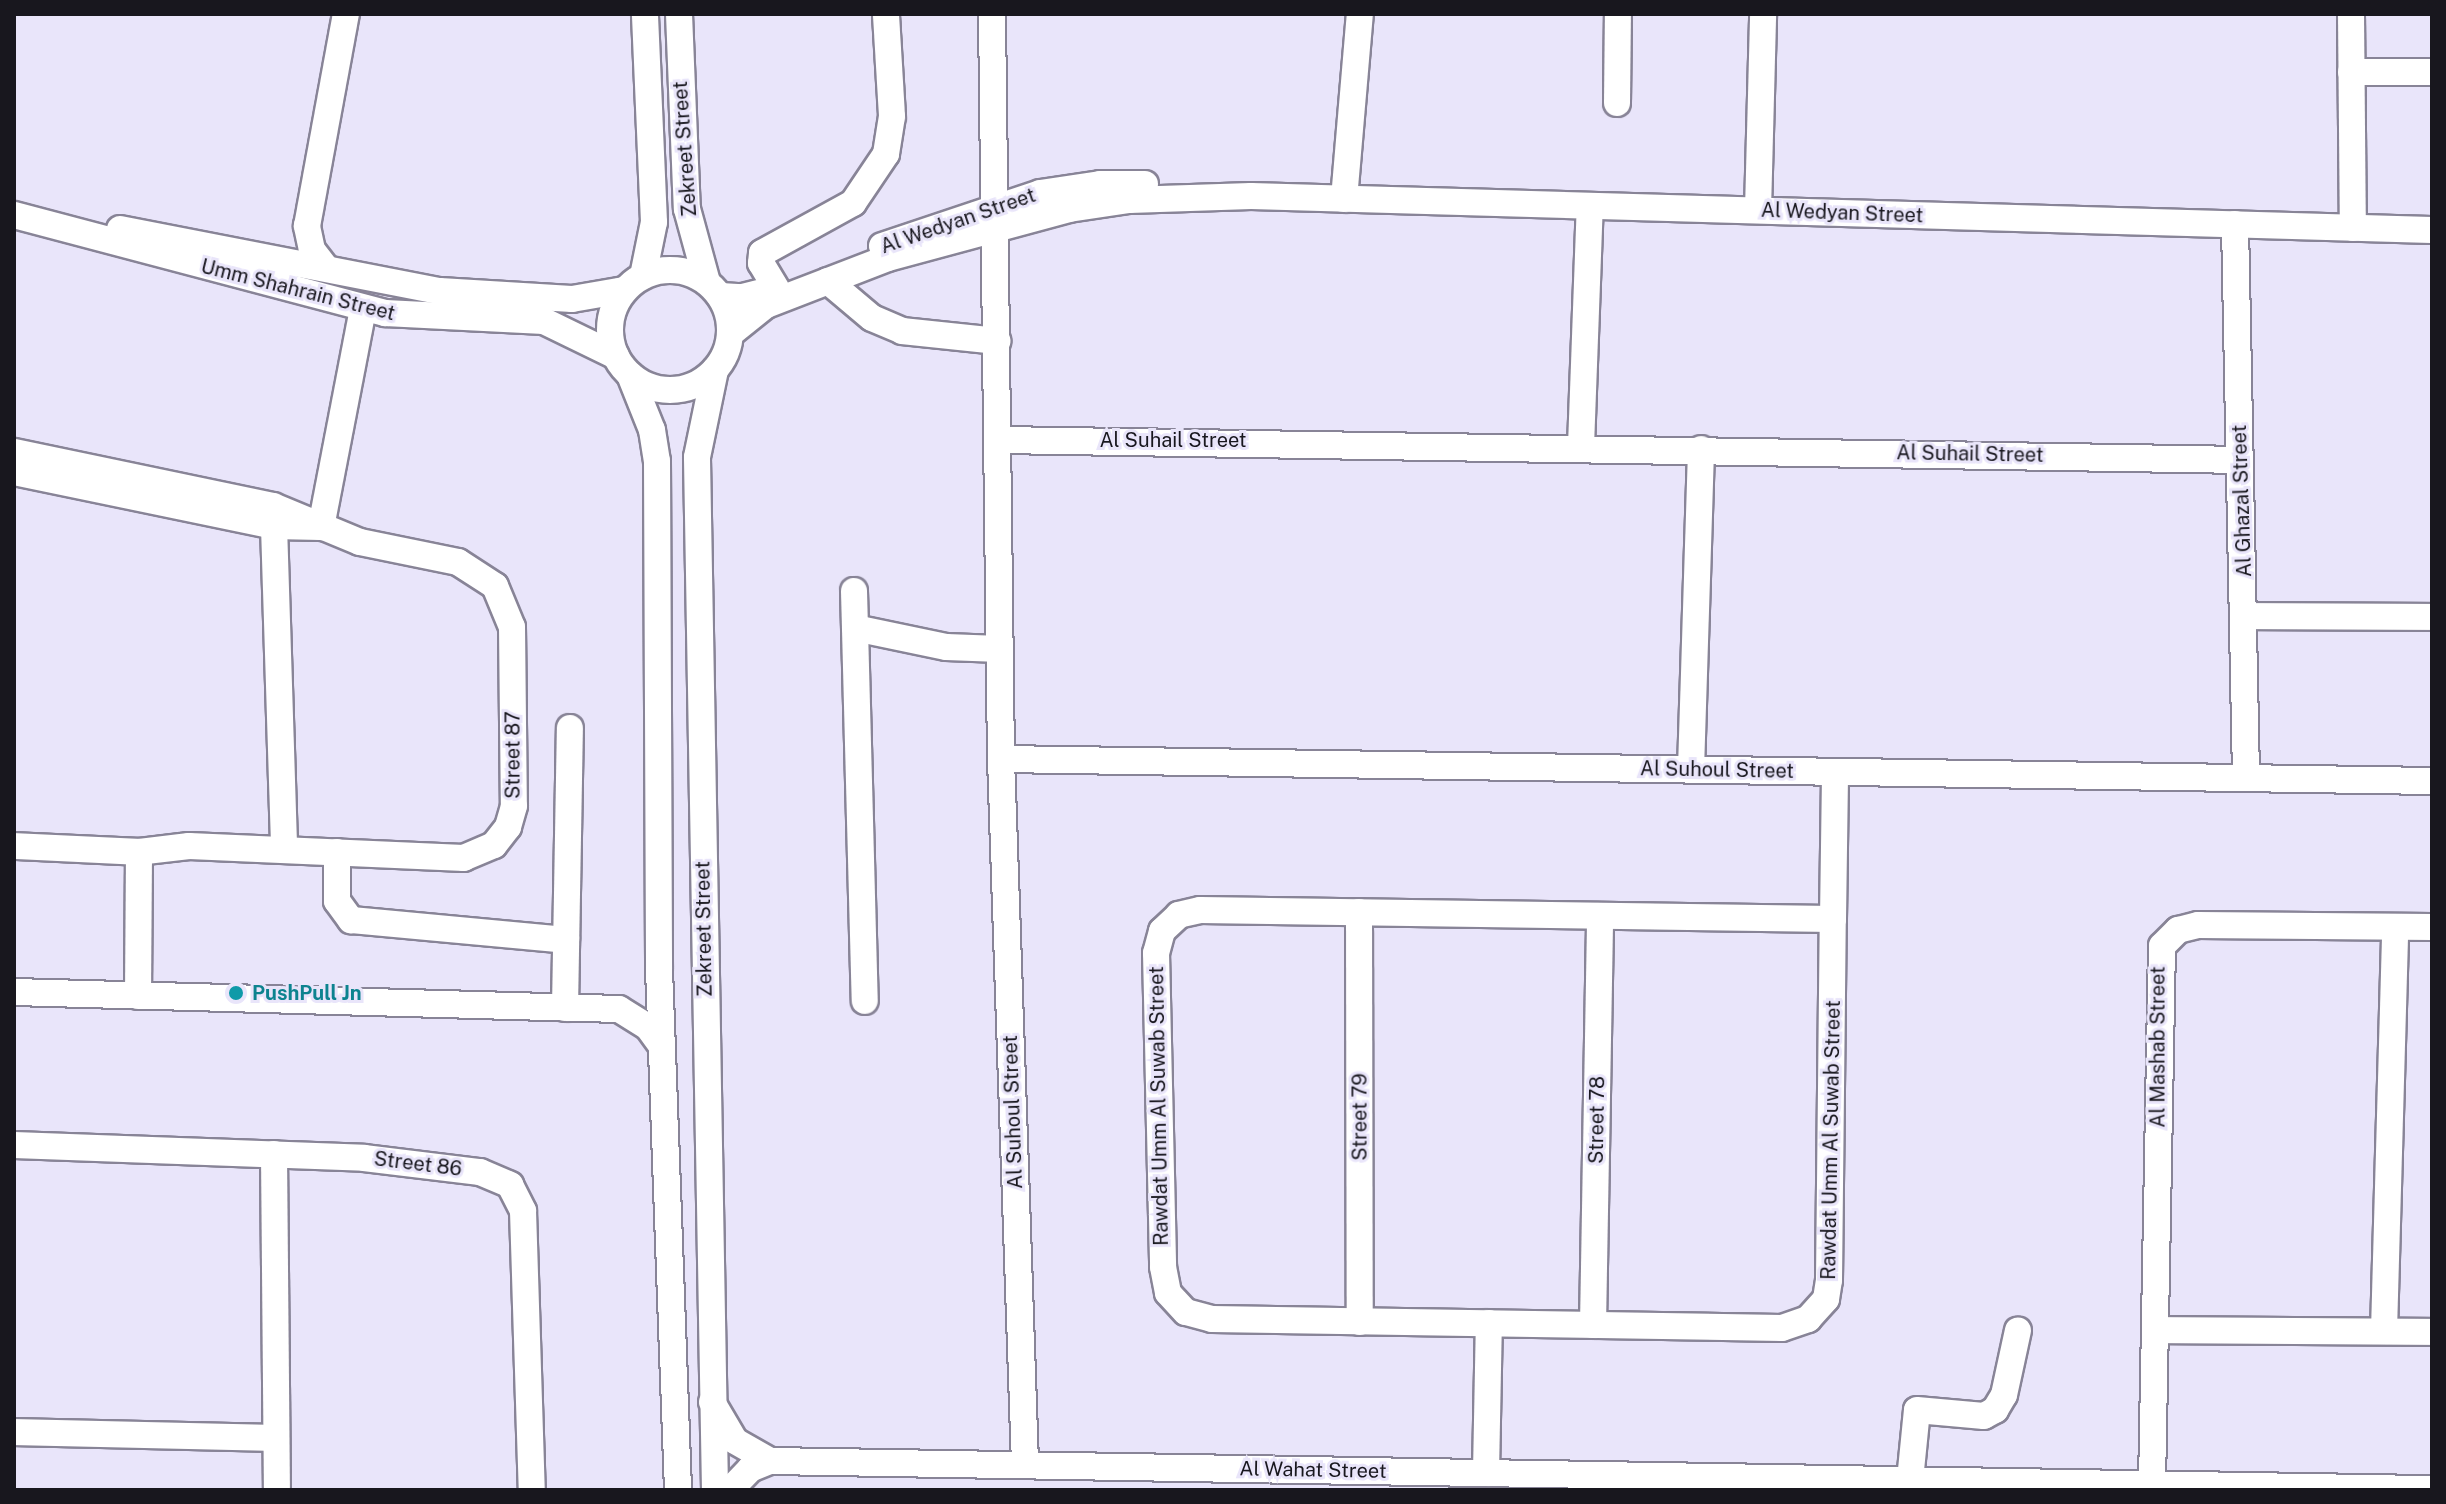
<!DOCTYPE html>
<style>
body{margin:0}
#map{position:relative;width:2446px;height:1504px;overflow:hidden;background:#e9e5fa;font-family:"Public Sans",sans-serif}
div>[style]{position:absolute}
.roads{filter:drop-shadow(2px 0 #888497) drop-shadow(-2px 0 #888497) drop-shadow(0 2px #888497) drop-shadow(0 -2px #888497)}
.minor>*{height:26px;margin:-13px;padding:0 13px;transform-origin:13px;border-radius:13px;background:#fff}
.minor>.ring{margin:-13px;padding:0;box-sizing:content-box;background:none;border:26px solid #fff;border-radius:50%}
.dots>*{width:22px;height:22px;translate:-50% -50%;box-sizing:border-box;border:4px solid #e9e5fa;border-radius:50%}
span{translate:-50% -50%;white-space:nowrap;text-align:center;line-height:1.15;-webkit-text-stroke:6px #e9e5fa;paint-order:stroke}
.street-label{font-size:20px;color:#18171e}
.culture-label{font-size:20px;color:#0d838f;font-weight:700}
.left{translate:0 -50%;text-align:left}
.frame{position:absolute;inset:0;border:16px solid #18171e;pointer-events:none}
</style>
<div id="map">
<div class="roads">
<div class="minor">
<i style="left:679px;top:14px;width:195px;rotate:87.7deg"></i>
<i style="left:687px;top:209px;width:76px;rotate:74.7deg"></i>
<i style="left:992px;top:14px;width:745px;rotate:89.31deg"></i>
<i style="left:1001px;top:759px;width:706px;rotate:88.05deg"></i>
<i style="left:2351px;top:14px;width:214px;rotate:89.5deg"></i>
<i style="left:2351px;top:72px;width:81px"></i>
<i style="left:1617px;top:103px;width:89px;rotate:-89.4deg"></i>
<i style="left:1344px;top:199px;width:186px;rotate:-85.1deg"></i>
<i style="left:1758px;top:210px;width:196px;rotate:-88.5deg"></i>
<i style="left:14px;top:215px;width:384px;rotate:14.8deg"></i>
<i style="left:385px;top:313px;width:159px;rotate:2.9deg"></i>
<i style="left:544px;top:321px;width:80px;rotate:25.9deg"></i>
<i style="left:2235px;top:224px;width:554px;rotate:88.86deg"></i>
<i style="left:120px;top:229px;width:326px;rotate:11deg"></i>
<i style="left:440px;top:291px;width:132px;rotate:3.5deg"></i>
<i style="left:572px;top:299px;width:53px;rotate:-9.8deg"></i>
<i style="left:882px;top:246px;width:167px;rotate:-18.5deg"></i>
<i style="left:1040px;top:193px;width:61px;rotate:-8.5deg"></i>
<i style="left:1100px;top:184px;width:45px"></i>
<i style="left:326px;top:268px;width:23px;rotate:-128deg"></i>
<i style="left:312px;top:250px;width:25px;rotate:-102deg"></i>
<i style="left:307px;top:226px;width:216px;rotate:-79.6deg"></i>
<i class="ring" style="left:610px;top:270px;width:94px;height:94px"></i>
<i style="left:643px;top:276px;width:55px;rotate:-78.5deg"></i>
<i style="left:654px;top:222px;width:208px;rotate:-92.5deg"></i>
<i style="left:828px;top:281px;width:57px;rotate:40.1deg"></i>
<i style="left:872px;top:318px;width:33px;rotate:23deg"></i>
<i style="left:902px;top:331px;width:96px;rotate:6deg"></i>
<i style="left:776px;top:288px;width:29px;rotate:-121deg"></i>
<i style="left:761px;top:263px;width:10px;rotate:-84deg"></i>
<i style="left:762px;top:253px;width:104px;rotate:-28.8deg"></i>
<i style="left:853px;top:203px;width:59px;rotate:-56deg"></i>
<i style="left:886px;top:154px;width:38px;rotate:-81deg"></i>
<i style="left:892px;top:116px;width:102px;rotate:-93.4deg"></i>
<i style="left:720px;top:296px;width:22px;rotate:3deg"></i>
<i style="left:742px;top:297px;width:33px;rotate:-14deg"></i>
<i style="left:730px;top:334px;width:46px;rotate:-38.9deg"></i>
<i style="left:766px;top:305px;width:131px;rotate:-21.1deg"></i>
<i style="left:888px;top:258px;width:188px;rotate:-15.1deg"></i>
<i style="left:1069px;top:209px;width:61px;rotate:-8.5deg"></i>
<i style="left:1129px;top:200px;width:122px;rotate:-1.9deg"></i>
<i style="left:1251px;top:196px;width:1181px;rotate:1.65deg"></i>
<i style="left:630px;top:375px;width:59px;rotate:68.2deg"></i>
<i style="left:652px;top:430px;width:31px;rotate:81deg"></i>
<i style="left:657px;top:461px;width:508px;rotate:89.77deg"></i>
<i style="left:659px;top:969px;width:521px;rotate:87.91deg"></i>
<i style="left:999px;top:440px;width:1241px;rotate:0.92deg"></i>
<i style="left:1581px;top:446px;width:240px;rotate:-87.9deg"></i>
<i style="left:14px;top:452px;width:265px;rotate:11.8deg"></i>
<i style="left:273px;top:506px;width:94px;rotate:22.5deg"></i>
<i style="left:360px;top:542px;width:100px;rotate:11.5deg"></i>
<i style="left:458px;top:562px;width:44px;rotate:33deg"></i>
<i style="left:495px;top:586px;width:44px;rotate:67.5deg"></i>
<i style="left:512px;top:627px;width:179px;rotate:89.4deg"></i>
<i style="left:514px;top:806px;width:22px;rotate:106deg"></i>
<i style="left:508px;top:827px;width:23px;rotate:128deg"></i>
<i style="left:494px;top:845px;width:33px;rotate:157deg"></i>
<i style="left:464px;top:858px;width:275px;rotate:-177.5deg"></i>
<i style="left:189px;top:846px;width:50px;rotate:173.2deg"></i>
<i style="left:139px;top:852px;width:144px;rotate:90.4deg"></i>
<i style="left:14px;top:472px;width:266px;rotate:11.7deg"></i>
<i style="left:274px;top:526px;width:47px;rotate:1.2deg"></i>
<i style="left:321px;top:527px;width:223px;rotate:-79.1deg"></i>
<i style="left:274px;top:526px;width:324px;rotate:88.2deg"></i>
<i style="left:854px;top:591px;width:410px;rotate:88.5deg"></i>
<i style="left:2245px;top:616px;width:187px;rotate:0.3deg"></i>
<i style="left:855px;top:628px;width:93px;rotate:11.8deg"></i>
<i style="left:946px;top:647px;width:54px;rotate:2.1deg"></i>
<i style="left:1001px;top:759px;width:1431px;rotate:0.88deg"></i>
<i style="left:1691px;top:769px;width:320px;rotate:-88.2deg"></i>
<i style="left:14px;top:846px;width:125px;rotate:2.7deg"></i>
<i style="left:337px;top:852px;width:49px;rotate:90deg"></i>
<i style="left:337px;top:901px;width:24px;rotate:54deg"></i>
<i style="left:351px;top:920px;width:216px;rotate:5.3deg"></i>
<i style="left:1359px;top:912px;width:410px;rotate:89.9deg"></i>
<i style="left:1833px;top:919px;width:633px;rotate:-179.19deg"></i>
<i style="left:1200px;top:910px;width:22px;rotate:167deg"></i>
<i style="left:1179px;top:915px;width:23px;rotate:137deg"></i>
<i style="left:1162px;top:931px;width:23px;rotate:105deg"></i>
<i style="left:1156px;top:953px;width:314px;rotate:88.7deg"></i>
<i style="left:1163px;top:1267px;width:26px;rotate:79deg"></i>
<i style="left:1168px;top:1293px;width:26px;rotate:47deg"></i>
<i style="left:1186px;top:1312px;width:27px;rotate:15deg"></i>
<i style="left:1212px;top:1319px;width:570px;rotate:0.9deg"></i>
<i style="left:1782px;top:1328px;width:28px;rotate:-19deg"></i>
<i style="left:1808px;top:1319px;width:27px;rotate:-48deg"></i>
<i style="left:1826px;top:1299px;width:19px;rotate:-81deg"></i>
<i style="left:1829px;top:1280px;width:361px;rotate:-89.4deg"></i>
<i style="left:1833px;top:919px;width:147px;rotate:-89.2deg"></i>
<i style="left:14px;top:992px;width:605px;rotate:1.61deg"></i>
<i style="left:619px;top:1009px;width:34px;rotate:32deg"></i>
<i style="left:648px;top:1027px;width:22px;rotate:54deg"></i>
<i style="left:565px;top:1008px;width:280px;rotate:-89deg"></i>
<i style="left:14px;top:1145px;width:350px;rotate:2.1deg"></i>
<i style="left:364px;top:1158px;width:117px;rotate:6.9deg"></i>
<i style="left:480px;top:1172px;width:33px;rotate:23deg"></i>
<i style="left:510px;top:1185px;width:29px;rotate:63deg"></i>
<i style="left:523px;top:1211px;width:279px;rotate:88.2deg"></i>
<i style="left:274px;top:1154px;width:336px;rotate:89.5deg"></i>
<i style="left:1593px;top:1325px;width:409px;rotate:-89deg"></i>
<i style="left:2157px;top:1330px;width:275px;rotate:0.4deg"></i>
<i style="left:2384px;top:1331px;width:404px;rotate:-88.4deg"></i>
<i style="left:712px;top:1402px;width:45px;rotate:59.5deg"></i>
<i style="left:735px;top:1441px;width:40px;rotate:29.7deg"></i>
<i style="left:770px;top:1461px;width:1662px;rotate:0.97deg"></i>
<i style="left:14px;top:1432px;width:261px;rotate:1.3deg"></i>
<i style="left:1486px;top:1473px;width:150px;rotate:-88.9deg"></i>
<i style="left:1910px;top:1480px;width:70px;rotate:-84.3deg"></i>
<i style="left:1917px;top:1410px;width:67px;rotate:5.1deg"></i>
<i style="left:1984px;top:1416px;width:13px;rotate:-29deg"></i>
<i style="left:1995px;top:1410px;width:17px;rotate:-59deg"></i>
<i style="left:2004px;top:1395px;width:66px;rotate:-77.8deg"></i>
<i style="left:2152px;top:1485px;width:539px;rotate:-88.94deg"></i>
<i style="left:2162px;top:946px;width:23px;rotate:-45deg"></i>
<i style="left:2178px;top:930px;width:21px;rotate:-14deg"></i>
<i style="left:2198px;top:925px;width:234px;rotate:0.5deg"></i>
<i style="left:715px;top:1490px;width:1033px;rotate:-91deg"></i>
<i style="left:697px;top:457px;width:89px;rotate:-78.3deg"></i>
<i style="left:730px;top:1490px;width:29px;rotate:-46deg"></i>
<i style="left:750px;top:1469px;width:22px;rotate:-22deg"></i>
</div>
</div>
<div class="dots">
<i style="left:236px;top:993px;background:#0f9aa8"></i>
</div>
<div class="street-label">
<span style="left:685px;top:149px;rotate:-94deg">Zekreet Street</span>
<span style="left:1842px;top:213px;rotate:2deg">Al Wedyan Street</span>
<span style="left:958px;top:221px;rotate:-19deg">Al Wedyan Street</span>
<span style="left:298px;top:290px;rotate:14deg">Umm Shahrain Street</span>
<span style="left:1173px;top:440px">Al Suhail Street</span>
<span style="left:1970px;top:454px;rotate:1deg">Al Suhail Street</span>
<span style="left:2242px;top:501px;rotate:-92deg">Al Ghazal Street</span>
<span style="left:513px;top:755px;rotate:-90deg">Street 87</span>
<span style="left:1717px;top:770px;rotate:1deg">Al Suhoul Street</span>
<span style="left:704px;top:929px;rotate:-91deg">Zekreet Street</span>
<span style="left:2158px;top:1047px;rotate:-90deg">Al Mashab Street</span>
<span style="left:1159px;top:1106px;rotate:-91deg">Rawdat Umm Al Suwab Street</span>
<span style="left:1013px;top:1112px;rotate:-92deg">Al Suhoul Street</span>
<span style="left:1360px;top:1117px;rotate:-90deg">Street 79</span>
<span style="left:1597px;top:1120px;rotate:-89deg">Street 78</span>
<span style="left:1831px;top:1140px;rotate:-89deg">Rawdat Umm Al Suwab Street</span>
<span style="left:418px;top:1164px;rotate:7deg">Street 86</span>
<span style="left:1313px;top:1470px;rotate:1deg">Al Wahat Street</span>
</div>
<div class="culture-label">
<span class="left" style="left:252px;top:993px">PushPull Jn</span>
</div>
<div class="frame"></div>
</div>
